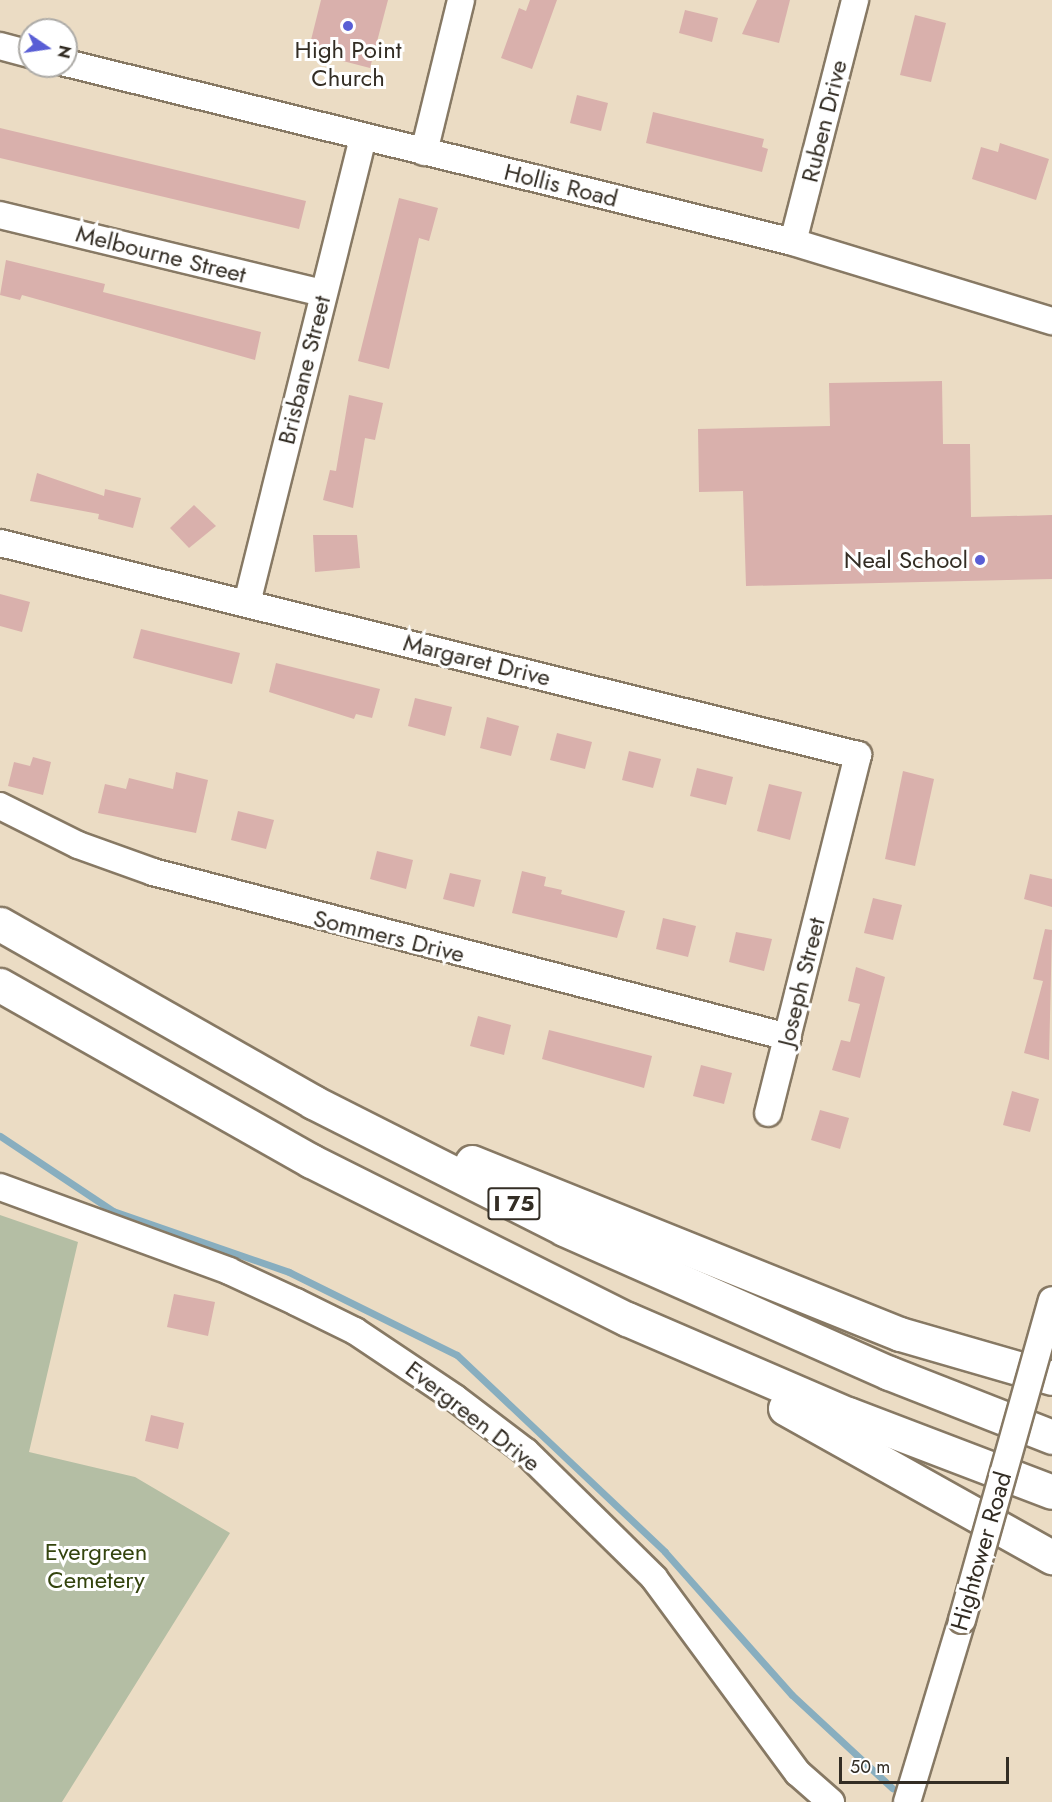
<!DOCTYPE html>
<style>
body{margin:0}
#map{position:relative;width:1052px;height:1802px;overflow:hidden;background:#ebdcc4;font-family:Jost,sans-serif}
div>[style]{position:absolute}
.green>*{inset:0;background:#b4bea4}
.stream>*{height:7px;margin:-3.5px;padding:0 3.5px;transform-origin:3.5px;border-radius:3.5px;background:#88aebf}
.building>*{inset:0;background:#d9b0ac}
.roads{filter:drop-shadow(2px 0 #877964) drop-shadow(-2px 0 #877964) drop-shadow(0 2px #877964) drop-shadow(0 -2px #877964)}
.street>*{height:26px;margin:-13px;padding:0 13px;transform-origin:13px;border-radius:13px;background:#fff}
.highway>*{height:33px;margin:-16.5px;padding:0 16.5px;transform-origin:16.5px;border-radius:16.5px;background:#fff}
.bridges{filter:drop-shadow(2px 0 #877964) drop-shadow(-2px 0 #877964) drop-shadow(0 2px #877964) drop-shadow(0 -2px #877964)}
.street-bridge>*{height:26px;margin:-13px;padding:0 13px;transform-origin:13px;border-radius:13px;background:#fff}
.dots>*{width:16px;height:16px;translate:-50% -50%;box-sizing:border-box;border:3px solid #fff;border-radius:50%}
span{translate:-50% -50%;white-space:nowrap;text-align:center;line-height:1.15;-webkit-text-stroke:6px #fff;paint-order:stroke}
.shield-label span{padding:2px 4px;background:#fff;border:2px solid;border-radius:4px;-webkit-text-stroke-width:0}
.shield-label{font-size:22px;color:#332d24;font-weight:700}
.poi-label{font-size:24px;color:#332d24}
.right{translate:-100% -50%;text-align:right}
.street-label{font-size:24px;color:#332d24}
.park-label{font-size:24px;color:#34440e}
.north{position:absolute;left:18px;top:18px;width:60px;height:60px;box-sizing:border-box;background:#fff;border:2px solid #adaba7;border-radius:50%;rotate:103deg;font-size:16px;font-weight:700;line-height:24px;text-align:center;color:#332d24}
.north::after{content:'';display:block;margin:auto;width:21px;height:27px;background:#595ed5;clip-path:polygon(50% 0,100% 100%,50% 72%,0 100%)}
.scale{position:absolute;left:839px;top:1757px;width:170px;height:27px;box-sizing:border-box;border:3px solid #332d24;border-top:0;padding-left:8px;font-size:18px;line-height:21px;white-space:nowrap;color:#332d24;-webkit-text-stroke:4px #fff;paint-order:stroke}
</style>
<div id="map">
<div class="green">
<i style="clip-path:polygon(0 1215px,78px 1242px,29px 1452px,135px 1477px,230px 1533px,62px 1802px,0 1802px)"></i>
</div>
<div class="stream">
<i style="left:0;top:1136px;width:136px;rotate:33.6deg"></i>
<i style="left:113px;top:1211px;width:186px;rotate:19.1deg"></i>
<i style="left:289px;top:1272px;width:187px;rotate:26.3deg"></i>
<i style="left:457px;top:1355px;width:286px;rotate:43.4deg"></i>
<i style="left:665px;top:1552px;width:191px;rotate:48.4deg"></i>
<i style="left:792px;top:1695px;width:137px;rotate:42.9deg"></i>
</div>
<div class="building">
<i style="clip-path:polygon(321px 0,388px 0,370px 68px,308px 52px)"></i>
<i style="clip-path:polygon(530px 0,557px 0,532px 69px,501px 58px,519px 8px,526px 11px)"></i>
<i style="clip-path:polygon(757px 0,790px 0,779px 43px,742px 34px)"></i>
<i style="clip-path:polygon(685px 10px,718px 18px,712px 42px,679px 33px)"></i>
<i style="clip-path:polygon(915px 15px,946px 23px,931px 82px,900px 75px)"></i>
<i style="clip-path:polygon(577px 95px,608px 103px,601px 131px,570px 123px)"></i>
<i style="clip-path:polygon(653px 112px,764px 139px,762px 147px,768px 149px,762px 172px,646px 143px)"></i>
<i style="clip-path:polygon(0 128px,306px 201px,299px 229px,0 158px)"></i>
<i style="clip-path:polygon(1000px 143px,1049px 159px,1036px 200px,972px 179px,981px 147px,998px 152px)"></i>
<i style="clip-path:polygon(399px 198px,438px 208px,429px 241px,419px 238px,389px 369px,358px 361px)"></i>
<i style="clip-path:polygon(6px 260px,105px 284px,103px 292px,261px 332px,255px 360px,22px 295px,20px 300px,0 295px)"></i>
<i style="clip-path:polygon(942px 381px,943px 444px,970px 444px,971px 517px,1052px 515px,1052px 579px,746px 586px,743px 491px,699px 492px,698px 429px,830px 426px,829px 383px)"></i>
<i style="clip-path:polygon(349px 395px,383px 403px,375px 440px,365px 438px,353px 508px,323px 500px,330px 470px,336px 471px)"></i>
<i style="clip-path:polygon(37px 473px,104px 496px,105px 489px,141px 498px,133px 528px,98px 519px,99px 514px,30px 501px)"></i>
<i style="clip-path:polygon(194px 505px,216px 526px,189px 548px,170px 528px)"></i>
<i style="clip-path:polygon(313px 535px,357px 535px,360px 568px,315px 572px)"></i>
<i style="clip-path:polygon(0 594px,30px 602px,22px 632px,0 626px)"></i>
<i style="clip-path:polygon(141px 629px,240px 653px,232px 684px,133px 658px)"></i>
<i style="clip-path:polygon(276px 663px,380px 689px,372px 718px,356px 714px,354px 719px,269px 692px)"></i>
<i style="clip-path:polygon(415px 698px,452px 707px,445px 736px,408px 726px)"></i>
<i style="clip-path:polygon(487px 717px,519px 726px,511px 756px,480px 748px)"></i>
<i style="clip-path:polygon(557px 733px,592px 742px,585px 769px,550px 760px)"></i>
<i style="clip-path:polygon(629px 751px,661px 759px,653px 788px,622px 780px)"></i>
<i style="clip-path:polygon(33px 757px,51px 762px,43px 795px,8px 786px,14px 762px,30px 766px)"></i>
<i style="clip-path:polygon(697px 768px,733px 777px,726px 805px,690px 796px)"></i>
<i style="clip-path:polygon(903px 771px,934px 779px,915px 866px,885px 859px)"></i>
<i style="clip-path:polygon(176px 772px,208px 780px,196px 833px,98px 813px,105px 784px,126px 789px,129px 778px,173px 789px)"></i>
<i style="clip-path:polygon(769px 784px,802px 792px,790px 840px,757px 831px)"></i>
<i style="clip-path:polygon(238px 811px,274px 820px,266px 849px,231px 840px)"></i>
<i style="clip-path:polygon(377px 851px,413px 860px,406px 889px,370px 879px)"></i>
<i style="clip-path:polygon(522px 871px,546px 877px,544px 886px,562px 890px,561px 894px,625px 911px,617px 938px,512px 913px)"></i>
<i style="clip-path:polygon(450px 873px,481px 880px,474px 907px,443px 899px)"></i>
<i style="clip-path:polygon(1030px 874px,1052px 879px,1052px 907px,1024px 899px)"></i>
<i style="clip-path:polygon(873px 898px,902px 905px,893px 940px,864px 933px)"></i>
<i style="clip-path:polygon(663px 918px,696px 926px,688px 957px,656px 949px)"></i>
<i style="clip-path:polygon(1045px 929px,1052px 930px,1049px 1060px,1024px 1053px,1043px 981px,1033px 979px)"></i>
<i style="clip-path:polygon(736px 932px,772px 939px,764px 971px,729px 962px)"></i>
<i style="clip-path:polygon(856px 967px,885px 977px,860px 1078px,832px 1070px,841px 1040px,850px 1042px,860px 1004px,848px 1001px)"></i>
<i style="clip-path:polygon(478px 1016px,511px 1025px,504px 1055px,470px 1046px)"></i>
<i style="clip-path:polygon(549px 1030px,652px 1056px,644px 1088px,542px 1059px)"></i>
<i style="clip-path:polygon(701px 1065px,732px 1073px,724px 1104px,693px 1096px)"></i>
<i style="clip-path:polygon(1012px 1091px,1039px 1099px,1030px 1132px,1003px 1125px)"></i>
<i style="clip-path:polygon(820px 1110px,849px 1118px,840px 1149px,811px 1140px)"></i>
<i style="clip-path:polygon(174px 1294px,215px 1302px,208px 1336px,167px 1327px)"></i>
<i style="clip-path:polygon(151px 1415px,184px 1423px,178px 1449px,145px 1441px)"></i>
</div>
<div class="roads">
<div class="street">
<i style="left:0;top:46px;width:31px;rotate:15deg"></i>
<i style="left:66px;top:63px;width:749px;rotate:13.83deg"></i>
<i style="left:793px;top:242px;width:271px;rotate:17deg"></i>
<i style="left:424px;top:152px;width:156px;rotate:-76.3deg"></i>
<i style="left:0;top:215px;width:332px;rotate:13.6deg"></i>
<i style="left:793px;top:242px;width:250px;rotate:-75.6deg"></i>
<i style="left:0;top:543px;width:884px;rotate:13.88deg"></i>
<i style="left:858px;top:755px;width:369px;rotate:104.1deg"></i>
<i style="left:247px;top:603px;width:479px;rotate:-76deg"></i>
<i style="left:0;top:806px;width:87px;rotate:26.6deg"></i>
<i style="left:78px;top:845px;width:80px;rotate:19.8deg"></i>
<i style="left:153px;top:872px;width:656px;rotate:14.57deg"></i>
<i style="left:0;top:1187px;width:244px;rotate:20.1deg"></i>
<i style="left:229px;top:1271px;width:74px;rotate:24.8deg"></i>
<i style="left:296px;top:1302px;width:66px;rotate:26.2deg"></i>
<i style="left:355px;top:1331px;width:120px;rotate:33.8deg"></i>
<i style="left:455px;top:1398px;width:89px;rotate:37.3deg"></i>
<i style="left:526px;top:1452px;width:180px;rotate:44.5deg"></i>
<i style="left:654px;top:1578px;width:242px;rotate:53.6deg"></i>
<i style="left:798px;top:1773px;width:44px;rotate:41.3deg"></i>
<i style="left:907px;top:1802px;width:190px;rotate:-73.2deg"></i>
</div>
<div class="highway">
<i style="left:0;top:924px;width:360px;rotate:29.6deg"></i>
<i style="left:313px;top:1102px;width:281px;rotate:26.8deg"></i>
<i style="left:564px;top:1229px;width:355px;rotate:23.9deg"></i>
<i style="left:889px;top:1373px;width:175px;rotate:21.4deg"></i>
<i style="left:0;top:985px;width:357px;rotate:29.5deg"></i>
<i style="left:311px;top:1161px;width:353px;rotate:26.6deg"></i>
<i style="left:627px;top:1319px;width:241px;rotate:23.3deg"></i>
<i style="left:848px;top:1414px;width:218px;rotate:20.9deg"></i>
<i style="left:472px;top:1162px;width:461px;rotate:21.9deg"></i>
<i style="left:900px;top:1334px;width:158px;rotate:16.1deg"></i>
<i style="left:785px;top:1408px;width:306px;rotate:29.2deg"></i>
</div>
</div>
<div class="bridges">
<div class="street-bridge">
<i style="left:962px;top:1620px;width:332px;rotate:-74.3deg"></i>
</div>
</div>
<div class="dots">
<i style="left:348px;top:26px;background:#595ed5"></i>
<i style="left:980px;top:560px;background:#595ed5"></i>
</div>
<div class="shield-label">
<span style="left:514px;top:1204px">I 75</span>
</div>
<div class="poi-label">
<span style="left:348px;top:64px">High Point<br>Church</span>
<span class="right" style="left:968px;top:560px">Neal School</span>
</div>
<div class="street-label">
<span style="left:824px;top:121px;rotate:-76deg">Ruben Drive</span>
<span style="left:561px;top:185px;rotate:14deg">Hollis Road</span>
<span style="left:161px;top:254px;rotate:14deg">Melbourne Street</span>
<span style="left:304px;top:370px;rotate:-76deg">Brisbane Street</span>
<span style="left:477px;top:660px;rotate:14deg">Margaret Drive</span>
<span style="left:389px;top:936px;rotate:14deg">Sommers Drive</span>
<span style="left:801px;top:982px;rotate:-76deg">Joseph Street</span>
<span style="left:473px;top:1416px;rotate:38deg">Evergreen Drive</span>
<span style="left:981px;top:1551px;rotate:-74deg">Hightower Road</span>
</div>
<div class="park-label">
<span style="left:96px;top:1566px">Evergreen<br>Cemetery</span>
</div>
<div class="north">N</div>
<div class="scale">50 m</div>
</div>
